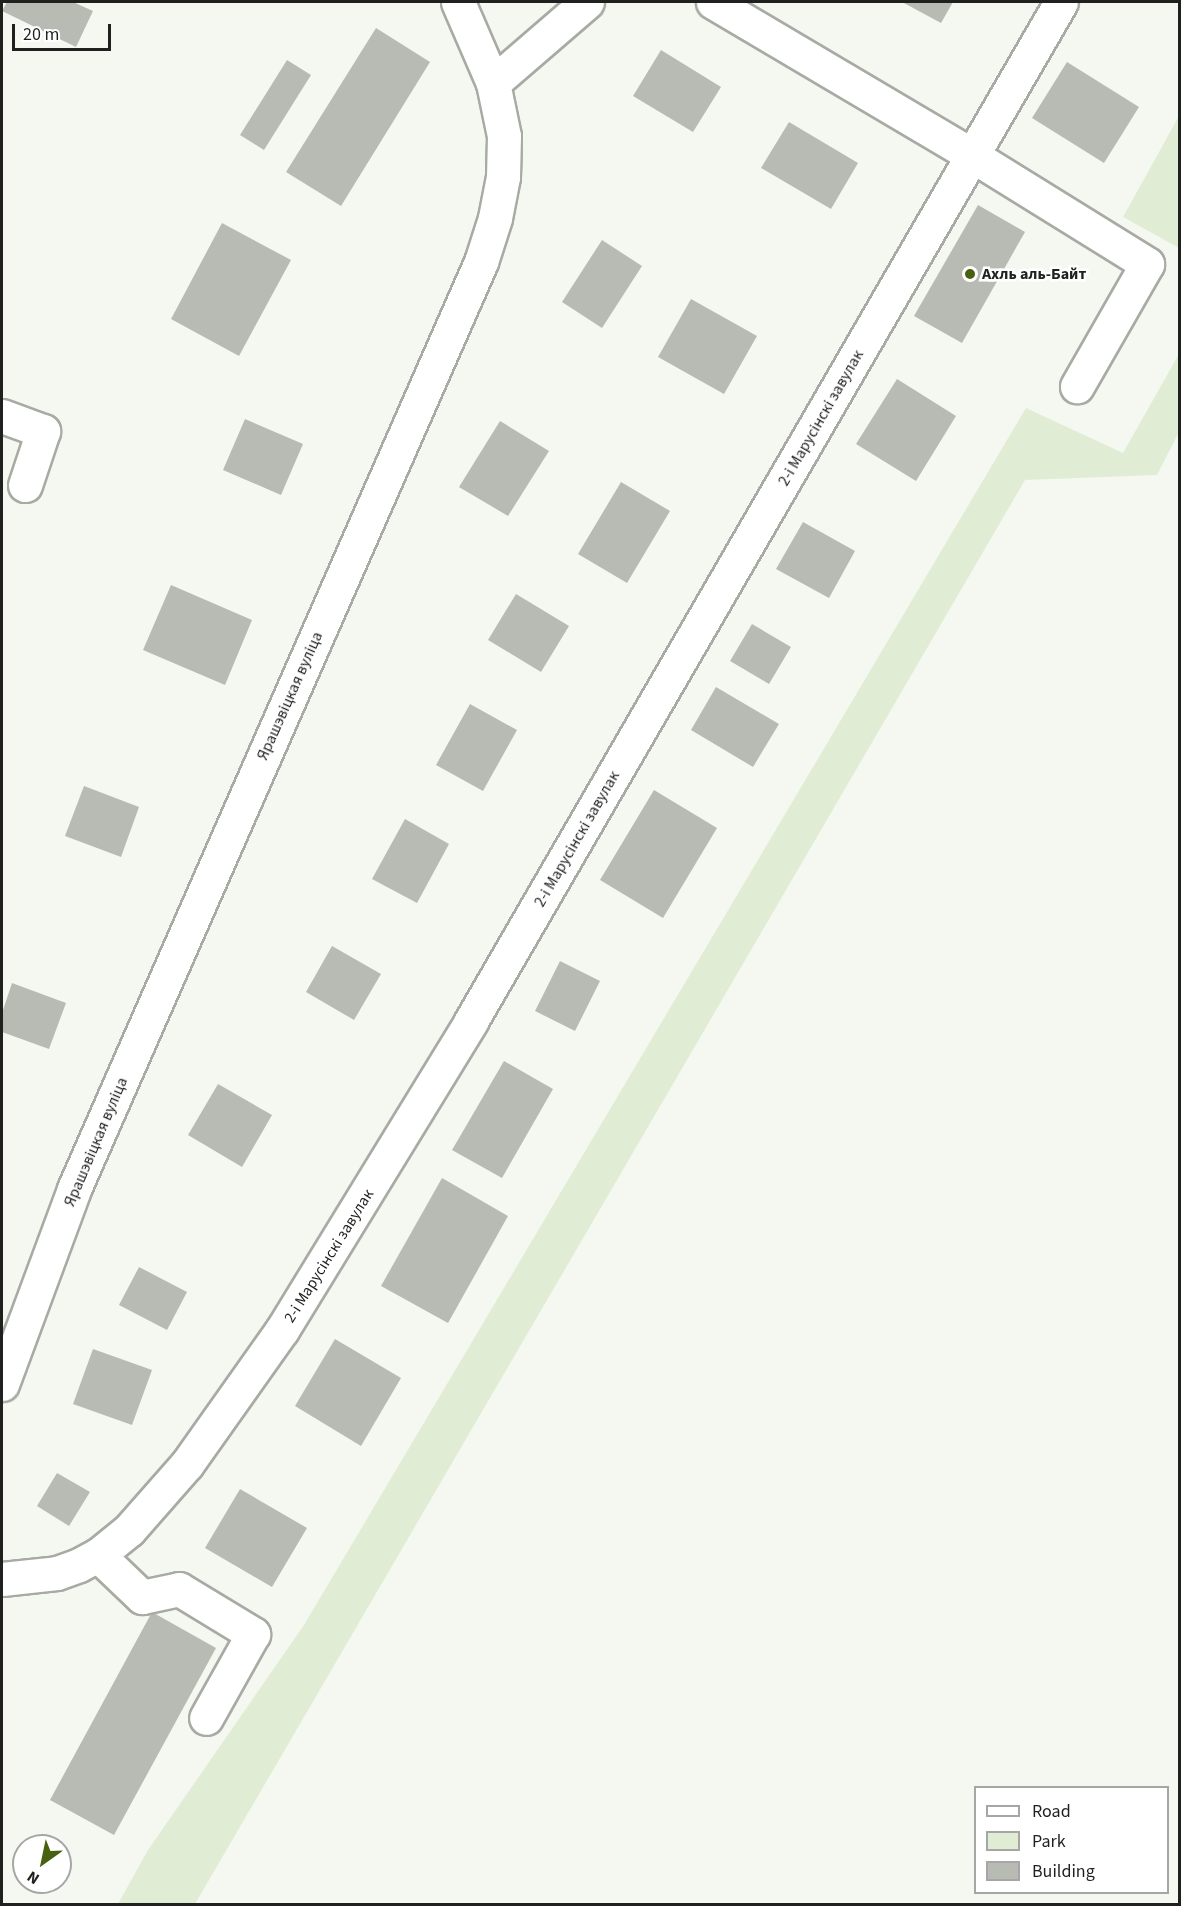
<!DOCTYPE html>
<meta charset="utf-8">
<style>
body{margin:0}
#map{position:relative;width:1181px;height:1906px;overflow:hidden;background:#f5f8f0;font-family:"Source Sans 3",sans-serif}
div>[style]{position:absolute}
.green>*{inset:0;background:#e1ecd4}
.building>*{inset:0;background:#b8bbb3}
.roads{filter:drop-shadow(2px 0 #a7aba3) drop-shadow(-2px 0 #a7aba3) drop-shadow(0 2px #a7aba3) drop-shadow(0 -2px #a7aba3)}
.minor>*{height:33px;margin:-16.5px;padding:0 16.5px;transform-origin:16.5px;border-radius:16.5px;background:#fff}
.dots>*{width:16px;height:16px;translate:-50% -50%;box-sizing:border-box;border:3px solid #fff;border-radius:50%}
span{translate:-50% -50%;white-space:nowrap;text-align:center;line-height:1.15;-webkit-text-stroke:5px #fff;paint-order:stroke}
.poi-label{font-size:16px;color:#1f211e;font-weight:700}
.left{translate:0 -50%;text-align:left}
.street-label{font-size:16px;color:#1f211e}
.frame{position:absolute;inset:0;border:3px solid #1f211e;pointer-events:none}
.legend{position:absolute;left:974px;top:1786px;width:195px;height:108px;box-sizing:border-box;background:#fff;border:2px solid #a5a6a5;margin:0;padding:8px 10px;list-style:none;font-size:18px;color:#1f211e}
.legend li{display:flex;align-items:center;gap:12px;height:30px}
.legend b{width:30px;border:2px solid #a5a6a5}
.north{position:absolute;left:12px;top:1834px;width:60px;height:60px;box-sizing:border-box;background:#fff;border:2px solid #a5a6a5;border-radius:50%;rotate:213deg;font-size:16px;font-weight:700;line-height:24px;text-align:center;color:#1f211e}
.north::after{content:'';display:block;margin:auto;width:21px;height:27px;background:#476110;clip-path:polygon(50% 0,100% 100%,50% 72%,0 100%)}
.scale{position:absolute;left:12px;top:24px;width:99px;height:27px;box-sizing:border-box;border:3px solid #1f211e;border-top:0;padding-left:8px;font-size:18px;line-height:21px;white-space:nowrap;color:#1f211e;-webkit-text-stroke:4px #fff;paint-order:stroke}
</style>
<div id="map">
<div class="green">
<i style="clip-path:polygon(1179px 116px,1179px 248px,1123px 217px)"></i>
<i style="clip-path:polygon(1179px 354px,1179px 432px,1157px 475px,1025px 480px,195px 1904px,118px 1904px,148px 1850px,304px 1625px,1026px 408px,1123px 453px)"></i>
</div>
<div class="building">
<i style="clip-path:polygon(7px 2px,73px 2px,93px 11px,76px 47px,2px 11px)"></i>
<i style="clip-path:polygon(902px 2px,953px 2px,941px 23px)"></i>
<i style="clip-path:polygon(376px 28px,430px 62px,341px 206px,286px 172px)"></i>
<i style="clip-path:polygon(661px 50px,721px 87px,693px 132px,633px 96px)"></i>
<i style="clip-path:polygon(287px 60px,311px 75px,264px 150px,240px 135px)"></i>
<i style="clip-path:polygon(1067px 62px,1139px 107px,1104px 163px,1032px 118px)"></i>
<i style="clip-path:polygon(789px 122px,858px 163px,831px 209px,761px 168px)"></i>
<i style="clip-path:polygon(978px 205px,1025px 232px,962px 343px,914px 316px)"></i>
<i style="clip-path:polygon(222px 223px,291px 260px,239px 356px,171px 319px)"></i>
<i style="clip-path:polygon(602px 240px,642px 266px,602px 328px,562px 302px)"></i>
<i style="clip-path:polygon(691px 299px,757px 336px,724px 394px,658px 357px)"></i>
<i style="clip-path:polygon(897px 379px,956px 416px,916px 481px,856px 444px)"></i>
<i style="clip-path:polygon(245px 419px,303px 444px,281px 495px,223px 470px)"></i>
<i style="clip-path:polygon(500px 421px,549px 451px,508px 516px,459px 487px)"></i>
<i style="clip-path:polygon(621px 482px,670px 511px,627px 583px,578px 554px)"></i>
<i style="clip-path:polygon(803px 522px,855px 551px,829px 598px,776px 569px)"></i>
<i style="clip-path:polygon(171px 585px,252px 620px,225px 685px,143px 650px)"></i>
<i style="clip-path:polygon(516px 594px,569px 626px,541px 672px,488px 640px)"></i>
<i style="clip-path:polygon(752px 624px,791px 647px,769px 684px,730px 661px)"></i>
<i style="clip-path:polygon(716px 687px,779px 724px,753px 767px,691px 730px)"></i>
<i style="clip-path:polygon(470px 704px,517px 730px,483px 791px,436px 765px)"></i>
<i style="clip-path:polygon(84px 786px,139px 807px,121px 857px,65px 836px)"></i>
<i style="clip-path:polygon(654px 790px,717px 828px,663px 918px,600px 880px)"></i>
<i style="clip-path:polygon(405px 819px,449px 844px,417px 903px,372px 879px)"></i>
<i style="clip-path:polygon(332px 946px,381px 974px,354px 1020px,306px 992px)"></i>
<i style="clip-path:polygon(560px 961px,600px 981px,575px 1031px,535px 1011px)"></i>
<i style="clip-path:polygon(12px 983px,66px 1003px,49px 1049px,2px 1032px,2px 1013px)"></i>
<i style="clip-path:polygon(504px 1061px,553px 1089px,502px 1178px,452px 1150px)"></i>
<i style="clip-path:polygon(218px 1084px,272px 1115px,242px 1167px,188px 1135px)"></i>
<i style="clip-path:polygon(442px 1178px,508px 1216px,448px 1323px,381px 1286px)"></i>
<i style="clip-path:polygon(139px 1267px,187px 1292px,167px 1330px,119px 1305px)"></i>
<i style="clip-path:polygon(335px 1339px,401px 1378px,361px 1446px,295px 1406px)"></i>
<i style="clip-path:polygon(93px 1349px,152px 1370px,132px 1425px,73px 1404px)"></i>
<i style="clip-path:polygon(57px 1473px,90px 1492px,69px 1526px,37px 1506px)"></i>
<i style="clip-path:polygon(240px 1489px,307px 1528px,272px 1587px,205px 1548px)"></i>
<i style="clip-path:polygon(152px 1612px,216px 1648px,114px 1835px,50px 1800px)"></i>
</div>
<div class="roads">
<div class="minor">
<i style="left:713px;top:2px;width:302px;rotate:30.6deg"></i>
<i style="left:973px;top:156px;width:205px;rotate:31.8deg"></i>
<i style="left:1147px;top:264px;width:141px;rotate:119.8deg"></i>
<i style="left:493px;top:83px;width:124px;rotate:-40.8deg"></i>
<i style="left:2px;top:416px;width:44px;rotate:20.1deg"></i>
<i style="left:43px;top:431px;width:57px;rotate:108.4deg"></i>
<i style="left:2px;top:1384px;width:208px;rotate:-69.7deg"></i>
<i style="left:74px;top:1189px;width:1012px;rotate:-66.3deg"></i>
<i style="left:481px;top:262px;width:46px;rotate:-72.3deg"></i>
<i style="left:495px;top:218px;width:42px;rotate:-79deg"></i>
<i style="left:503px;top:177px;width:41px;rotate:-88.6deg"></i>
<i style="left:504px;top:136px;width:54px;rotate:-101.7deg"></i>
<i style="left:493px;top:83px;width:88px;rotate:-113.4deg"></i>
<i style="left:98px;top:1555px;width:61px;rotate:43.7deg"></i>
<i style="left:142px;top:1597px;width:38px;rotate:-12deg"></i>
<i style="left:179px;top:1589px;width:87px;rotate:31.3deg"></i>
<i style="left:253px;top:1634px;width:96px;rotate:119.2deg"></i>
<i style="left:2px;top:1579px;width:55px;rotate:-6.2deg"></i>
<i style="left:57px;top:1573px;width:23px;rotate:-20deg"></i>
<i style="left:79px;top:1565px;width:21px;rotate:-28deg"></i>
<i style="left:98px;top:1555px;width:40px;rotate:-39deg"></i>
<i style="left:129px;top:1530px;width:88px;rotate:-48.7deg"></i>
<i style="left:187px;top:1464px;width:164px;rotate:-54.7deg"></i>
<i style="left:282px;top:1330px;width:362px;rotate:-58.5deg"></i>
<i style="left:471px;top:1021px;width:1177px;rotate:-59.93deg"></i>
</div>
</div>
<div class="dots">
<i style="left:970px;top:274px;background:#476110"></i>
</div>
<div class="poi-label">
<span class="left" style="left:982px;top:274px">Ахль аль-Байт</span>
</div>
<div class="street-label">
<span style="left:821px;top:418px;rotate:-60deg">2-і Марусінскі завулак</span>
<span style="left:290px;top:696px;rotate:-66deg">Ярашэвіцкая вуліца</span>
<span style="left:577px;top:839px;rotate:-60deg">2-і Марусінскі завулак</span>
<span style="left:96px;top:1142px;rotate:-67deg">Ярашэвіцкая вуліца</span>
<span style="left:329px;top:1256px;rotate:-58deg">2-і Марусінскі завулак</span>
</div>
<div class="frame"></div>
<ul class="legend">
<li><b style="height:8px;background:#fff"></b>Road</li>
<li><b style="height:16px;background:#e1ecd4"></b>Park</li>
<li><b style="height:16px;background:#b8bbb3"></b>Building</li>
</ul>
<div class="north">N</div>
<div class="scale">20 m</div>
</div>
